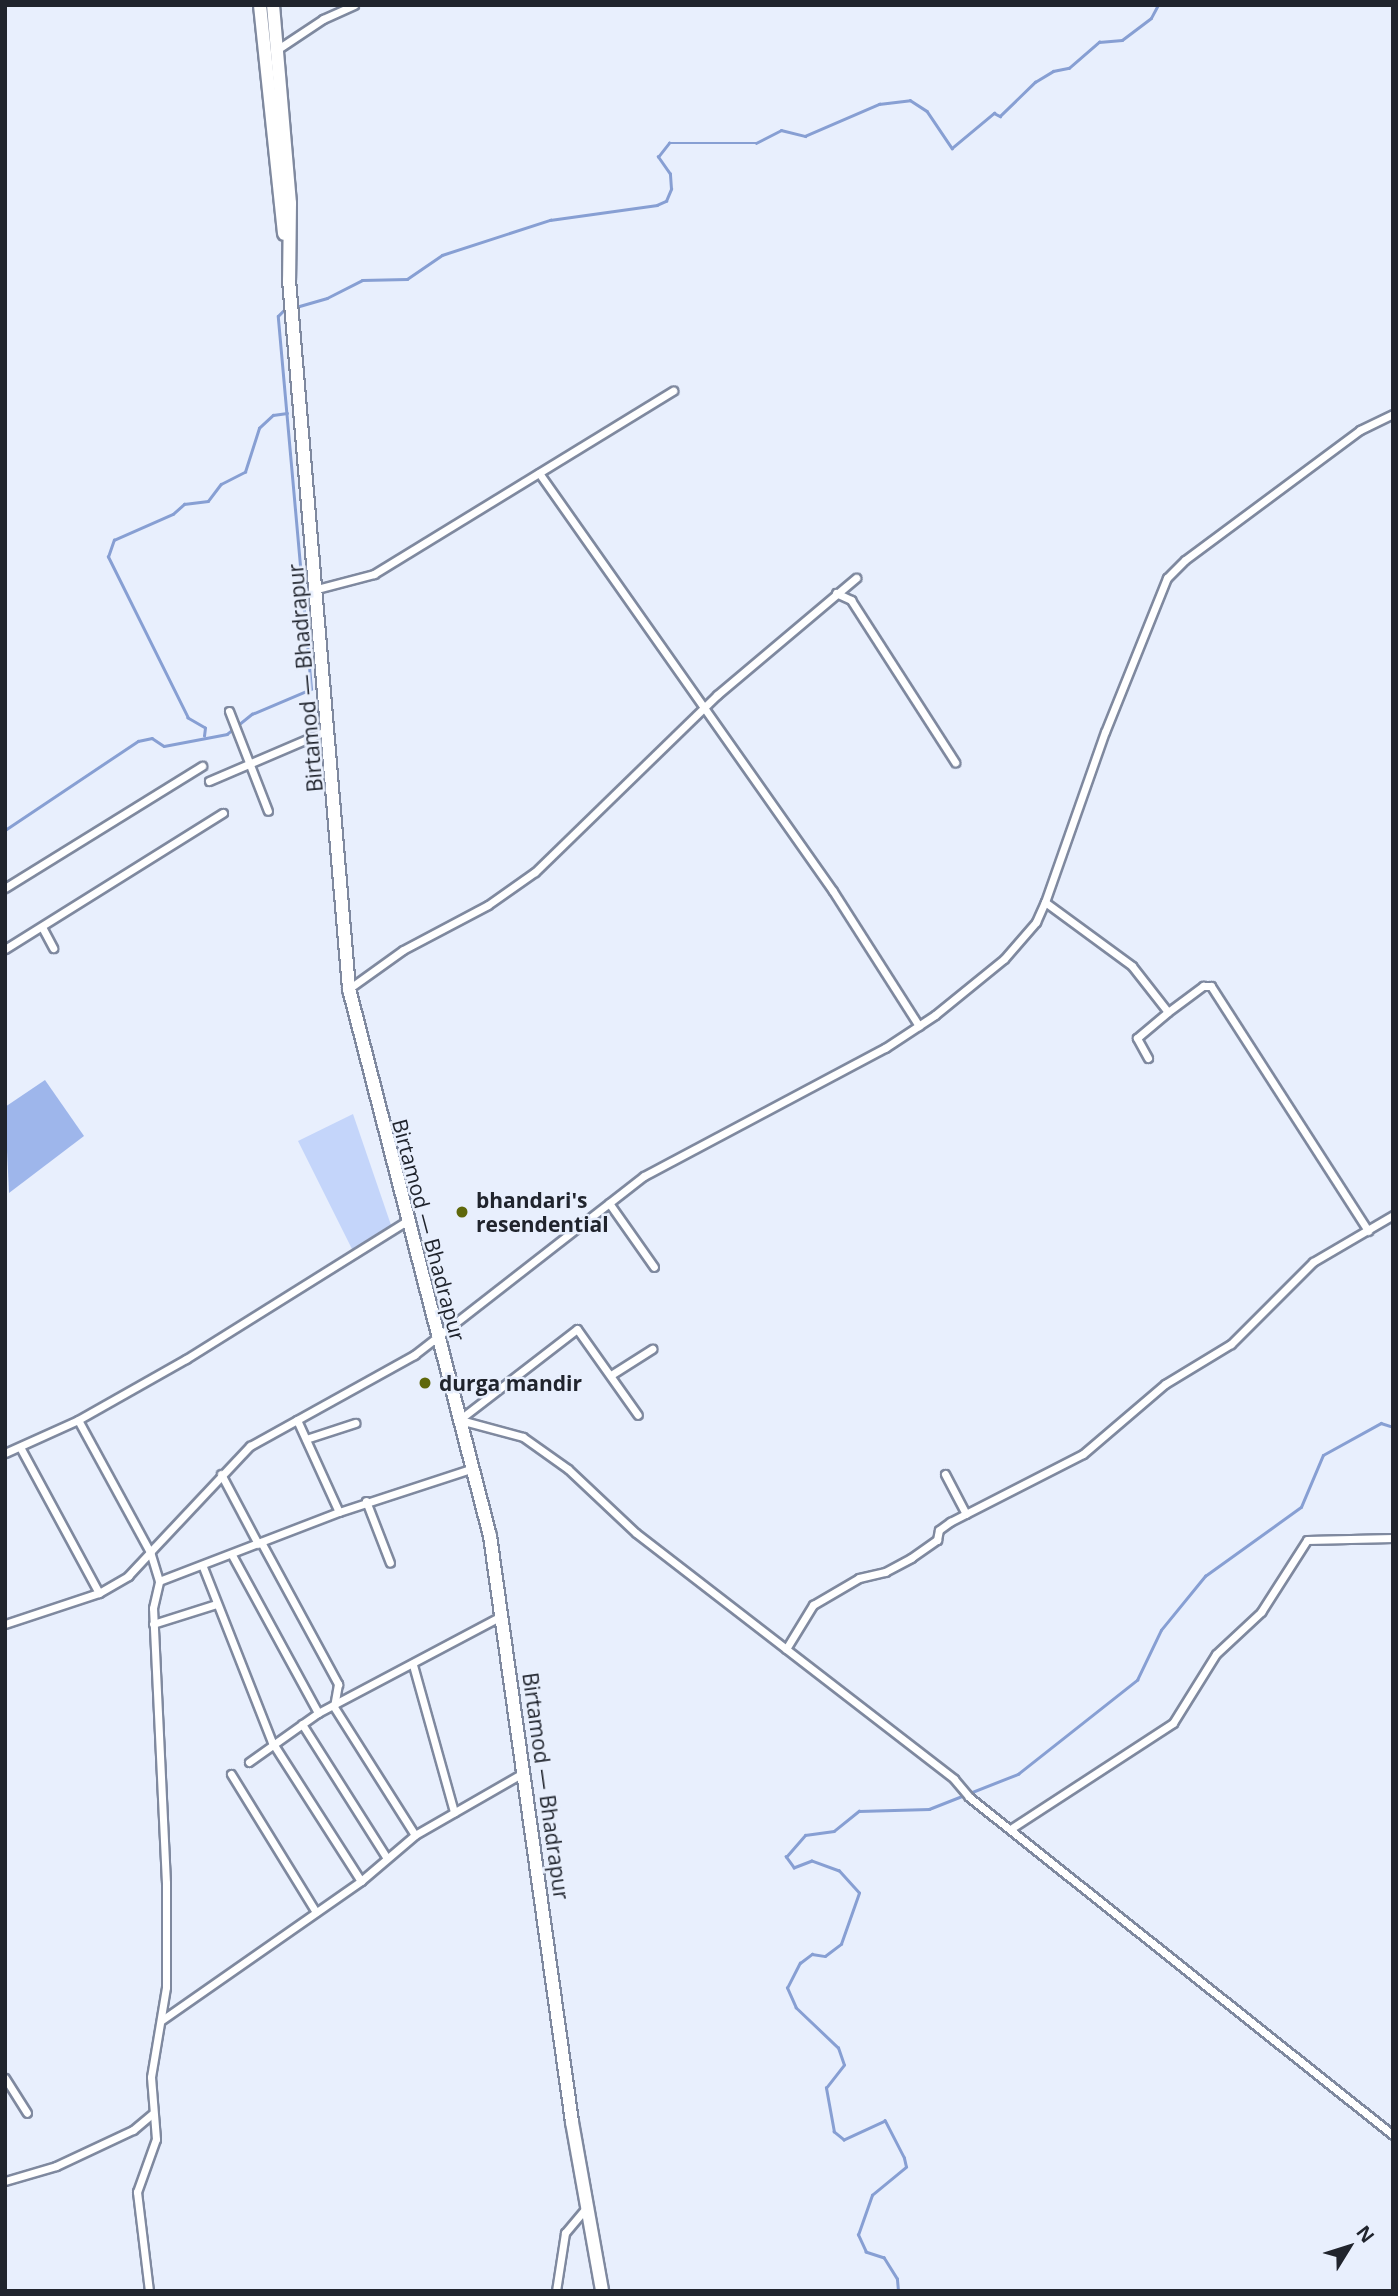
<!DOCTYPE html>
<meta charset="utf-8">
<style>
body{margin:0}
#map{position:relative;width:1398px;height:2296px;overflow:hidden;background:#e8effd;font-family:"Open Sans",sans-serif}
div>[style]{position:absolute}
.green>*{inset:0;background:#c4d5fa}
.forest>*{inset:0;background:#9eb6eb}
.stream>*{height:2.5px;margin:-1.25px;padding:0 1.25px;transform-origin:1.25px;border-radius:1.25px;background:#879fd3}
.roads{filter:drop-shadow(2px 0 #7f899f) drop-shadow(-2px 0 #7f899f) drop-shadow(0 2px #7f899f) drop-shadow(0 -2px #7f899f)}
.street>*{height:7px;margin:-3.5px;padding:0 3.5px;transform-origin:3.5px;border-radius:3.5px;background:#fff}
.primary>*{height:12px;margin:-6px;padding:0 6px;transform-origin:6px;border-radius:6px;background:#fff}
.dots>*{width:19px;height:19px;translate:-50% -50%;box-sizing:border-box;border:4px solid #e8effd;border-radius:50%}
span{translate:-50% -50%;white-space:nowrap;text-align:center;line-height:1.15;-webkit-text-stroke:5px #e8effd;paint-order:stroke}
.street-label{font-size:21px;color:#20242d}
.poi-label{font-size:21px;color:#20242d;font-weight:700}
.left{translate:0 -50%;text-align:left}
.frame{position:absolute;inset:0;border:7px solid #20242d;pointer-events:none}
.north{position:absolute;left:1314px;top:2212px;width:70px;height:70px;-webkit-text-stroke:5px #e8effd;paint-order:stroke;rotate:52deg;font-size:19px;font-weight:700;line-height:28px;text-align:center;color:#20242d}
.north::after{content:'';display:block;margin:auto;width:24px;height:32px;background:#20242d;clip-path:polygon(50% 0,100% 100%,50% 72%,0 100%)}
</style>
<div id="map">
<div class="green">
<i style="clip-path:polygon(353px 1114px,392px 1228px,353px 1251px,298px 1141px)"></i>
</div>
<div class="forest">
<i style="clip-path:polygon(45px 1080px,84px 1136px,9px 1193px,5px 1107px)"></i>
</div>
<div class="stream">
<i style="left:296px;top:307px;width:32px;rotate:-16deg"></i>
<i style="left:327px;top:298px;width:39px;rotate:-27deg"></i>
<i style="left:362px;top:280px;width:45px;rotate:-1.3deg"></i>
<i style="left:407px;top:279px;width:42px;rotate:-34.4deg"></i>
<i style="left:442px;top:255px;width:114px;rotate:-18deg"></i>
<i style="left:550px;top:220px;width:108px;rotate:-8deg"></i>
<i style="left:657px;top:205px;width:10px;rotate:-24deg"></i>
<i style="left:666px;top:201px;width:13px;rotate:-67deg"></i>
<i style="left:671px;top:189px;width:15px;rotate:-94deg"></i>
<i style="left:670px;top:174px;width:21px;rotate:-125deg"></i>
<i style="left:658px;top:157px;width:18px;rotate:-52deg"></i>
<i style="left:669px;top:143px;width:87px"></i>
<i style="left:756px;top:143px;width:28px;rotate:-27deg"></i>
<i style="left:781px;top:130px;width:25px;rotate:14deg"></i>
<i style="left:805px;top:136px;width:81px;rotate:-23.4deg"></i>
<i style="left:879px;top:104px;width:31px;rotate:-7deg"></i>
<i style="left:910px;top:100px;width:20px;rotate:33deg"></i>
<i style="left:927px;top:111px;width:45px;rotate:56deg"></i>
<i style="left:952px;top:148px;width:55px;rotate:-39.8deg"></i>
<i style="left:994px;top:113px;width:7px;rotate:27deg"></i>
<i style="left:1000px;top:116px;width:49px;rotate:-44.2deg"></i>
<i style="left:1035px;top:82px;width:21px;rotate:-31deg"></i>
<i style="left:1053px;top:71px;width:16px;rotate:-11deg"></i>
<i style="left:1069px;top:68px;width:40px;rotate:-41deg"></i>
<i style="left:1099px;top:42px;width:23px;rotate:-5deg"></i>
<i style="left:1122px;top:40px;width:36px;rotate:-37deg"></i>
<i style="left:1151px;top:18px;width:15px;rotate:-62deg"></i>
<i style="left:204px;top:736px;width:8px;rotate:-83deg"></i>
<i style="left:205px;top:728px;width:20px;rotate:-150deg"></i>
<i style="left:188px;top:718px;width:180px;rotate:-116.4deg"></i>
<i style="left:108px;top:557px;width:18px;rotate:-71deg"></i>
<i style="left:114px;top:540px;width:64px;rotate:-23.8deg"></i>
<i style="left:173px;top:514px;width:15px;rotate:-42deg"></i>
<i style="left:184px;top:504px;width:24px;rotate:-7deg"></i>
<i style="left:208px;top:501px;width:21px;rotate:-53deg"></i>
<i style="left:221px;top:484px;width:27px;rotate:-27deg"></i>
<i style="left:245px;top:472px;width:46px;rotate:-72.3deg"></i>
<i style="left:259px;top:428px;width:19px;rotate:-43deg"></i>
<i style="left:273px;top:415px;width:14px;rotate:-8deg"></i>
<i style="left:5px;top:830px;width:160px;rotate:-33.8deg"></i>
<i style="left:138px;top:741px;width:14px;rotate:-12deg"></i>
<i style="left:152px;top:738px;width:14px;rotate:34deg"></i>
<i style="left:164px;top:746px;width:64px;rotate:-10.8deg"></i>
<i style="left:227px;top:734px;width:32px;rotate:-39deg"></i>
<i style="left:252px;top:714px;width:64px;rotate:-23deg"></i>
<i style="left:311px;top:689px;width:374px;rotate:-95.1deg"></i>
<i style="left:278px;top:316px;width:11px;rotate:-45deg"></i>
<i style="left:898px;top:2291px;width:12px;rotate:-95deg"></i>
<i style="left:897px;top:2279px;width:25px;rotate:-122deg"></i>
<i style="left:884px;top:2258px;width:19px;rotate:-162deg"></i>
<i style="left:866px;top:2252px;width:19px;rotate:-115deg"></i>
<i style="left:858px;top:2235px;width:42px;rotate:-70.7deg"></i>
<i style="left:872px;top:2195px;width:44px;rotate:-39.5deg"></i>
<i style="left:906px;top:2167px;width:9px;rotate:-103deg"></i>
<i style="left:904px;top:2158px;width:42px;rotate:-117.2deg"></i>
<i style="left:885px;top:2121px;width:45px;rotate:155.1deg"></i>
<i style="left:844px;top:2140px;width:13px;rotate:-141deg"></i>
<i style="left:834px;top:2132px;width:45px;rotate:-100.3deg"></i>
<i style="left:826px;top:2088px;width:29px;rotate:-52deg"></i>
<i style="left:844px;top:2065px;width:18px;rotate:-109deg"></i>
<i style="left:838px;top:2048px;width:58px;rotate:-136.4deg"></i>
<i style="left:796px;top:2008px;width:22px;rotate:-114deg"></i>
<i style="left:787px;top:1988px;width:28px;rotate:-63deg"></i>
<i style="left:800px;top:1963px;width:15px;rotate:-37deg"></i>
<i style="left:812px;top:1954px;width:13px;rotate:9deg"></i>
<i style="left:825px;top:1956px;width:20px;rotate:-37deg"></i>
<i style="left:841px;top:1944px;width:54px;rotate:-70.6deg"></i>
<i style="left:859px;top:1893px;width:30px;rotate:-132deg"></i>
<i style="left:839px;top:1871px;width:29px;rotate:-160deg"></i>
<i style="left:812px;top:1861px;width:19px;rotate:159deg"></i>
<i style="left:794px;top:1868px;width:14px;rotate:-126deg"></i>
<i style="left:786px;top:1857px;width:29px;rotate:-49deg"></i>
<i style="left:805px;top:1835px;width:29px;rotate:-8deg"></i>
<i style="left:834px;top:1831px;width:32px;rotate:-39deg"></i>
<i style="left:859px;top:1811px;width:70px;rotate:-1.6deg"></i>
<i style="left:929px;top:1809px;width:96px;rotate:-21.5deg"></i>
<i style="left:1018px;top:1774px;width:152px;rotate:-38.3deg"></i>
<i style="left:1137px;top:1680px;width:55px;rotate:-64.4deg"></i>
<i style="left:1161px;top:1630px;width:70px;rotate:-50.8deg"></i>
<i style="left:1205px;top:1576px;width:118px;rotate:-35.7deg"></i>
<i style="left:1301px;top:1507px;width:56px;rotate:-67.1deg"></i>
<i style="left:1323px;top:1455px;width:66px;rotate:-28.9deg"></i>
<i style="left:1381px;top:1423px;width:13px;rotate:18deg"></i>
</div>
<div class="roads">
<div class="street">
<i style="left:278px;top:49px;width:54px;rotate:-33.7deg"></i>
<i style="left:323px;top:19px;width:34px;rotate:-24deg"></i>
<i style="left:539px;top:473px;width:511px;rotate:54.88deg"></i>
<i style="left:833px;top:891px;width:160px;rotate:57.5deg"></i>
<i style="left:317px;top:589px;width:59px;rotate:-14.7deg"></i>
<i style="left:374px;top:574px;width:351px;rotate:-31.5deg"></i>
<i style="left:836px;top:593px;width:17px;rotate:25deg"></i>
<i style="left:851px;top:600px;width:193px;rotate:57.3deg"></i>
<i style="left:229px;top:711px;width:107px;rotate:68.7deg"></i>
<i style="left:209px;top:781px;width:129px;rotate:-23.2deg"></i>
<i style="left:5px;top:888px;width:232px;rotate:-31.8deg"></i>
<i style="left:1045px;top:902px;width:108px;rotate:36.3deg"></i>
<i style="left:1132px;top:966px;width:58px;rotate:52deg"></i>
<i style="left:1168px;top:1012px;width:44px;rotate:-36.6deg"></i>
<i style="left:1203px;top:986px;width:8px"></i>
<i style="left:1211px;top:986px;width:291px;rotate:57.3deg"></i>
<i style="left:42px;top:927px;width:24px;rotate:62deg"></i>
<i style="left:5px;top:949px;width:257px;rotate:-32deg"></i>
<i style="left:350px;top:988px;width:65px;rotate:-35.6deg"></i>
<i style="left:403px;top:950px;width:96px;rotate:-27.9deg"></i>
<i style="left:488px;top:905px;width:57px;rotate:-35.1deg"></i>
<i style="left:535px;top:872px;width:254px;rotate:-44.2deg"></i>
<i style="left:717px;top:695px;width:182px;rotate:-40.1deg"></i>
<i style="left:1148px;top:1058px;width:23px;rotate:-119deg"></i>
<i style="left:1137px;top:1038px;width:40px;rotate:-40deg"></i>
<i style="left:609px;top:1203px;width:78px;rotate:54.9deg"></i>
<i style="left:611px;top:1375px;width:49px;rotate:-32.4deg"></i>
<i style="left:297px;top:1420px;width:101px;rotate:65.5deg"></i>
<i style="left:339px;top:1512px;width:142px;rotate:-18.1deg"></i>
<i style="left:459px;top:1420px;width:149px;rotate:-37.6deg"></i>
<i style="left:577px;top:1329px;width:105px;rotate:54.7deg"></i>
<i style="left:460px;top:1420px;width:65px;rotate:15.1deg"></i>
<i style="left:523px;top:1437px;width:55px;rotate:35.4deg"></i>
<i style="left:568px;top:1469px;width:93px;rotate:43.3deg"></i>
<i style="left:636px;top:1533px;width:402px;rotate:37.7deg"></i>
<i style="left:954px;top:1779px;width:23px;rotate:50deg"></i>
<i style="left:969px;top:1797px;width:542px;rotate:38.56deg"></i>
<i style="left:306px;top:1439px;width:52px;rotate:-18.1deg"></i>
<i style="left:20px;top:1447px;width:166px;rotate:61.6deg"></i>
<i style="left:5px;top:1453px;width:80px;rotate:-24.3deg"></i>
<i style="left:78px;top:1420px;width:124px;rotate:-29.5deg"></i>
<i style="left:186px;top:1359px;width:261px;rotate:-32deg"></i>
<i style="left:221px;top:1474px;width:79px;rotate:62.1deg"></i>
<i style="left:945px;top:1474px;width:45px;rotate:62.3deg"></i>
<i style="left:366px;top:1501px;width:66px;rotate:68.8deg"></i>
<i style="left:261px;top:1542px;width:162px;rotate:61.5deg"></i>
<i style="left:338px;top:1684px;width:23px;rotate:100deg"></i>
<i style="left:334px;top:1707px;width:151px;rotate:57.7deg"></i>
<i style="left:232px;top:1555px;width:180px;rotate:61.4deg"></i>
<i style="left:203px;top:1567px;width:188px;rotate:68.5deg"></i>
<i style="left:272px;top:1742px;width:165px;rotate:57.4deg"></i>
<i style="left:361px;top:1881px;width:71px;rotate:-40.4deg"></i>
<i style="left:415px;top:1835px;width:125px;rotate:-29.9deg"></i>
<i style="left:159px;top:1581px;width:193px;rotate:-21deg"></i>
<i style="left:5px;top:1624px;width:99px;rotate:-18.3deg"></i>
<i style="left:99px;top:1593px;width:34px;rotate:-30deg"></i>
<i style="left:128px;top:1576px;width:33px;rotate:-47deg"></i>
<i style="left:150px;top:1552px;width:150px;rotate:-118.6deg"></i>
<i style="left:153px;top:1624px;width:66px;rotate:-17.6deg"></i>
<i style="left:786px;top:1649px;width:52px;rotate:-58.5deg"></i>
<i style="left:813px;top:1605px;width:53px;rotate:-30.4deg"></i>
<i style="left:859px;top:1578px;width:27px;rotate:-13deg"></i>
<i style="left:885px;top:1572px;width:30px;rotate:-28deg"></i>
<i style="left:911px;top:1558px;width:32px;rotate:-35deg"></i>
<i style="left:937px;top:1540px;width:10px;rotate:-79deg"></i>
<i style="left:939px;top:1530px;width:14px;rotate:-36deg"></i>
<i style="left:950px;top:1522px;width:149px;rotate:-27.1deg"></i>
<i style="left:1083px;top:1454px;width:108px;rotate:-40.5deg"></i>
<i style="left:1165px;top:1384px;width:77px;rotate:-31.2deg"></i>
<i style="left:1231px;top:1344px;width:116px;rotate:-45deg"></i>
<i style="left:1313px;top:1262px;width:93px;rotate:-30.4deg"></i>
<i style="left:413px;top:1665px;width:153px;rotate:74.4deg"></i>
<i style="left:302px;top:1724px;width:157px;rotate:57.7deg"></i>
<i style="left:249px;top:1762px;width:85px;rotate:-35.4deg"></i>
<i style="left:318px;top:1713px;width:207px;rotate:-27.9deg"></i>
<i style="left:231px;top:1774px;width:162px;rotate:58.4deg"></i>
<i style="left:1012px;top:1828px;width:192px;rotate:-33.1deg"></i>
<i style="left:1173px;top:1723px;width:81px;rotate:-58.1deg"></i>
<i style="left:1216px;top:1654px;width:62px;rotate:-43deg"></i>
<i style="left:1261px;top:1612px;width:85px;rotate:-57.4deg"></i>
<i style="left:1307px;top:1540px;width:86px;rotate:-1.3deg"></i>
<i style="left:162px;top:2020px;width:243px;rotate:-34.9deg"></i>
<i style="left:5px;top:2078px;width:41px;rotate:57.8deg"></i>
<i style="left:5px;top:2181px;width:53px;rotate:-16.4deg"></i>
<i style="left:56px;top:2166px;width:85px;rotate:-25.1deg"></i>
<i style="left:133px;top:2130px;width:25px;rotate:-40deg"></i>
<i style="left:149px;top:2291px;width:100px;rotate:-96.9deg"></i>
<i style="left:137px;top:2192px;width:56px;rotate:-70.3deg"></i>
<i style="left:156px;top:2139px;width:62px;rotate:-94.6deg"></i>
<i style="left:151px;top:2077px;width:91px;rotate:-80.5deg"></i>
<i style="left:166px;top:1987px;width:104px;rotate:-90deg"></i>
<i style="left:166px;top:1883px;width:275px;rotate:-92.7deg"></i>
<i style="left:153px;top:1608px;width:28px;rotate:-77deg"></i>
<i style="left:159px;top:1581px;width:30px;rotate:-107deg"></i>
<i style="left:150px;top:1552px;width:146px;rotate:-46.7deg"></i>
<i style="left:250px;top:1446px;width:188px;rotate:-29deg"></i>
<i style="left:414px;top:1355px;width:291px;rotate:-37.9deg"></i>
<i style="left:644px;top:1176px;width:273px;rotate:-28deg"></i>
<i style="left:885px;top:1048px;width:60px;rotate:-33.4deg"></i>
<i style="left:935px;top:1015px;width:89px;rotate:-39.1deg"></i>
<i style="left:1004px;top:959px;width:49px;rotate:-49.1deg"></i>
<i style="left:1036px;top:922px;width:22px;rotate:-66deg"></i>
<i style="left:1045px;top:902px;width:180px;rotate:-70.6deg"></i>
<i style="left:1105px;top:732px;width:166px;rotate:-68.1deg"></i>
<i style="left:1167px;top:578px;width:25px;rotate:-45deg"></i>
<i style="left:1185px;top:560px;width:218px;rotate:-36.6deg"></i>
<i style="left:1360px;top:430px;width:37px;rotate:-26deg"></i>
<i style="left:556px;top:2291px;width:59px;rotate:-81.2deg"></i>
<i style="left:565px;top:2233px;width:33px;rotate:-50deg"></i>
</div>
<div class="primary">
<i style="left:260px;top:5px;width:230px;rotate:84deg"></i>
<i style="left:273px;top:5px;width:199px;rotate:85.1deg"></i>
<i style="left:290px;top:203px;width:77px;rotate:90.7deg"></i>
<i style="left:289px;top:280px;width:712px;rotate:85.16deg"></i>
<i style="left:349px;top:989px;width:565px;rotate:75.55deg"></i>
<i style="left:490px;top:1536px;width:592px;rotate:82.03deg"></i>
<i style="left:572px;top:2122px;width:172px;rotate:79.9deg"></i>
</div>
</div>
<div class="dots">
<i style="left:462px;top:1212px;background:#5f680b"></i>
<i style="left:425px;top:1383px;background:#5f680b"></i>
</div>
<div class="street-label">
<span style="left:305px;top:678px;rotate:-95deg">Birtamod — Bhadrapur</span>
<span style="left:429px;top:1230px;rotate:75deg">Birtamod — Bhadrapur</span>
<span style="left:546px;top:1786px;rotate:82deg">Birtamod — Bhadrapur</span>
</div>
<div class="poi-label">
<span class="left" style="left:476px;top:1212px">bhandari's<br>resendential</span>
<span class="left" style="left:439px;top:1383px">durga mandir</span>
</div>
<div class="frame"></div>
<div class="north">N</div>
</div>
